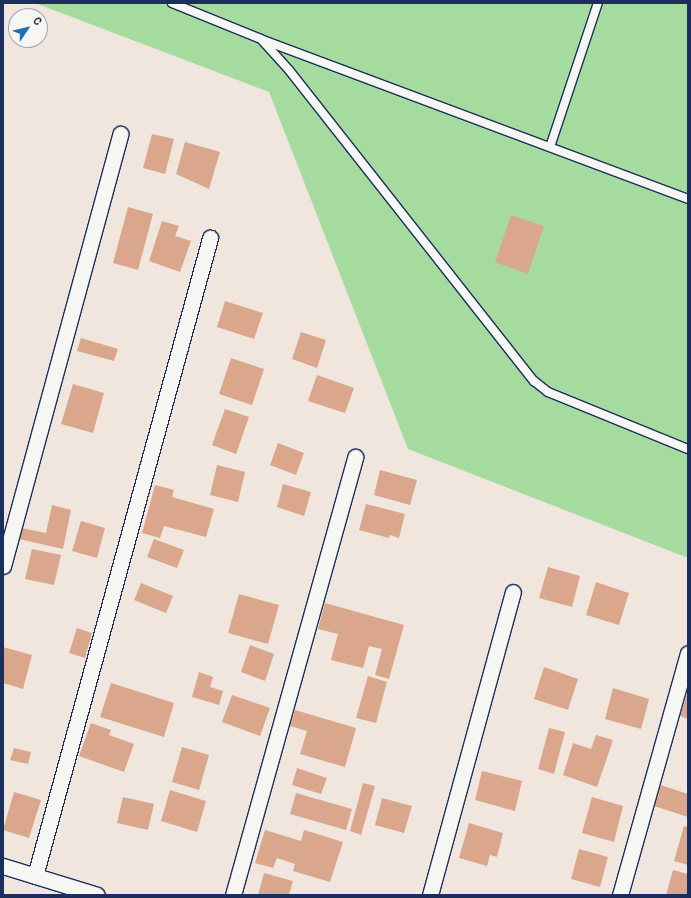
<!DOCTYPE html>
<meta charset="utf-8">
<style>
body{margin:0}
#map{position:relative;width:691px;height:898px;overflow:hidden;background:#f0e6de;font-family:Pangolin,sans-serif}
div>[style]{position:absolute}
.green>*{inset:0;background:#a5db9e}
.building>*{inset:0;background:#daa78d}
.roads{filter:drop-shadow(1px 0 #1b2f5e) drop-shadow(-1px 0 #1b2f5e) drop-shadow(0 1px #1b2f5e) drop-shadow(0 -1px #1b2f5e)}
.service>*{height:8px;margin:-4px;padding:0 4px;transform-origin:4px;border-radius:4px;background:#f6f6f2}
.minor>*{height:15px;margin:-7.5px;padding:0 7.5px;transform-origin:7.5px;border-radius:7.5px;background:#f6f6f2}
span{translate:-50% -50%;white-space:nowrap;text-align:center;line-height:1.15;-webkit-text-stroke:3.5px #f6f6f2;paint-order:stroke}
.frame{position:absolute;inset:0;border:4px solid #1b2f5e;pointer-events:none}
.north{position:absolute;left:8px;top:8px;width:40px;height:40px;box-sizing:border-box;background:#f6f6f2;border:1px solid #9ea6b7;border-radius:50%;rotate:55deg;font-size:11px;font-weight:700;line-height:16px;text-align:center;color:#1b2f5e}
.north::after{content:'';display:block;margin:auto;width:14px;height:18px;background:#1f6fb2;clip-path:polygon(50% 0,100% 100%,50% 72%,0 100%)}
</style>
<div id="map">
<div class="green">
<i style="clip-path:polygon(35px 3px,688px 3px,688px 558px,408px 449px,269px 92px)"></i>
</div>
<div class="building">
<i style="clip-path:polygon(152px 134px,174px 139px,165px 174px,143px 168px)"></i>
<i style="clip-path:polygon(185px 142px,220px 152px,209px 189px,176px 174px)"></i>
<i style="clip-path:polygon(128px 207px,153px 214px,138px 270px,113px 263px)"></i>
<i style="clip-path:polygon(511px 215px,544px 226px,528px 274px,495px 262px)"></i>
<i style="clip-path:polygon(162px 221px,179px 226px,175px 236px,191px 241px,180px 272px,149px 261px)"></i>
<i style="clip-path:polygon(225px 301px,263px 313px,254px 339px,217px 327px)"></i>
<i style="clip-path:polygon(301px 332px,326px 340px,317px 368px,292px 359px)"></i>
<i style="clip-path:polygon(81px 338px,118px 349px,114px 361px,77px 351px)"></i>
<i style="clip-path:polygon(231px 358px,264px 369px,252px 405px,219px 394px)"></i>
<i style="clip-path:polygon(317px 375px,354px 388px,345px 413px,308px 401px)"></i>
<i style="clip-path:polygon(73px 384px,104px 393px,93px 433px,61px 424px)"></i>
<i style="clip-path:polygon(225px 409px,249px 417px,236px 454px,212px 445px)"></i>
<i style="clip-path:polygon(278px 443px,304px 453px,296px 475px,270px 465px)"></i>
<i style="clip-path:polygon(217px 465px,245px 472px,238px 502px,210px 495px)"></i>
<i style="clip-path:polygon(380px 470px,417px 480px,410px 505px,374px 495px)"></i>
<i style="clip-path:polygon(283px 484px,311px 492px,304px 516px,277px 507px)"></i>
<i style="clip-path:polygon(155px 485px,174px 490px,172px 497px,214px 509px,206px 537px,164px 526px,160px 538px,142px 533px)"></i>
<i style="clip-path:polygon(366px 504px,405px 514px,399px 538px,390px 535px,389px 538px,359px 530px)"></i>
<i style="clip-path:polygon(52px 505px,71px 510px,63px 549px,19px 539px,22px 528px,46px 533px)"></i>
<i style="clip-path:polygon(81px 521px,105px 528px,97px 558px,72px 551px)"></i>
<i style="clip-path:polygon(154px 539px,184px 550px,177px 568px,147px 557px)"></i>
<i style="clip-path:polygon(32px 549px,61px 555px,54px 585px,25px 579px)"></i>
<i style="clip-path:polygon(548px 567px,580px 576px,572px 607px,539px 598px)"></i>
<i style="clip-path:polygon(596px 582px,629px 593px,619px 625px,586px 615px)"></i>
<i style="clip-path:polygon(141px 583px,173px 596px,166px 613px,134px 600px)"></i>
<i style="clip-path:polygon(239px 594px,279px 605px,268px 644px,228px 633px)"></i>
<i style="clip-path:polygon(325px 603px,404px 625px,389px 679px,375px 675px,382px 649px,369px 646px,363px 668px,331px 660px,338px 634px,318px 629px)"></i>
<i style="clip-path:polygon(77px 628px,92px 633px,85px 658px,69px 653px)"></i>
<i style="clip-path:polygon(250px 645px,274px 654px,265px 681px,241px 672px)"></i>
<i style="clip-path:polygon(3px 647px,32px 655px,23px 689px,3px 683px)"></i>
<i style="clip-path:polygon(544px 667px,578px 679px,568px 710px,534px 699px)"></i>
<i style="clip-path:polygon(199px 672px,213px 677px,210px 687px,223px 691px,219px 705px,192px 697px)"></i>
<i style="clip-path:polygon(368px 676px,387px 682px,376px 723px,356px 718px)"></i>
<i style="clip-path:polygon(111px 683px,174px 703px,164px 737px,100px 717px)"></i>
<i style="clip-path:polygon(613px 688px,649px 699px,641px 729px,605px 719px)"></i>
<i style="clip-path:polygon(688px 691px,688px 719px,680px 716px)"></i>
<i style="clip-path:polygon(232px 695px,270px 708px,260px 736px,222px 722px)"></i>
<i style="clip-path:polygon(295px 710px,356px 728px,345px 767px,300px 754px,307px 731px,290px 726px)"></i>
<i style="clip-path:polygon(91px 723px,111px 730px,109px 735px,134px 744px,124px 772px,79px 756px)"></i>
<i style="clip-path:polygon(549px 728px,565px 732px,554px 774px,538px 769px)"></i>
<i style="clip-path:polygon(596px 735px,613px 740px,597px 787px,563px 775px,573px 743px,591px 749px)"></i>
<i style="clip-path:polygon(182px 747px,209px 755px,199px 790px,172px 782px)"></i>
<i style="clip-path:polygon(14px 748px,31px 752px,28px 764px,10px 760px)"></i>
<i style="clip-path:polygon(297px 768px,327px 778px,321px 794px,292px 785px)"></i>
<i style="clip-path:polygon(482px 771px,522px 781px,515px 811px,475px 800px)"></i>
<i style="clip-path:polygon(363px 783px,375px 786px,361px 835px,350px 831px)"></i>
<i style="clip-path:polygon(661px 785px,688px 794px,688px 817px,654px 806px)"></i>
<i style="clip-path:polygon(170px 790px,206px 801px,197px 832px,161px 821px)"></i>
<i style="clip-path:polygon(14px 792px,41px 800px,29px 838px,3px 830px)"></i>
<i style="clip-path:polygon(296px 793px,352px 809px,346px 830px,290px 814px)"></i>
<i style="clip-path:polygon(123px 797px,154px 804px,148px 830px,117px 823px)"></i>
<i style="clip-path:polygon(592px 797px,623px 806px,614px 842px,582px 833px)"></i>
<i style="clip-path:polygon(382px 798px,412px 806px,404px 833px,375px 825px)"></i>
<i style="clip-path:polygon(469px 823px,503px 833px,497px 857px,490px 855px,487px 866px,459px 858px)"></i>
<i style="clip-path:polygon(684px 826px,688px 827px,688px 865px,674px 861px)"></i>
<i style="clip-path:polygon(265px 830px,301px 841px,304px 830px,343px 842px,330px 882px,293px 871px,295px 864px,277px 858px,273px 868px,255px 863px)"></i>
<i style="clip-path:polygon(579px 849px,608px 857px,600px 887px,571px 879px)"></i>
<i style="clip-path:polygon(673px 870px,688px 874px,688px 895px,666px 895px)"></i>
<i style="clip-path:polygon(264px 873px,293px 881px,289px 895px,258px 895px)"></i>
</div>
<div class="roads">
<div class="service">
<i style="left:172px;top:3px;width:96px;rotate:22deg"></i>
<i style="left:261px;top:39px;width:42px;rotate:47.9deg"></i>
<i style="left:289px;top:70px;width:396px;rotate:51.8deg"></i>
<i style="left:534px;top:381px;width:18px;rotate:38deg"></i>
<i style="left:548px;top:392px;width:151px;rotate:22.2deg"></i>
<i style="left:263px;top:40px;width:454px;rotate:20.5deg"></i>
<i style="left:550px;top:147px;width:152px;rotate:-71.6deg"></i>
</div>
<div class="minor">
<i style="left:3px;top:566px;width:448px;rotate:-74.8deg"></i>
<i style="left:3px;top:866px;width:98px;rotate:17.1deg"></i>
<i style="left:35px;top:876px;width:662px;rotate:-74.66deg"></i>
<i style="left:233px;top:895px;width:455px;rotate:-74.4deg"></i>
<i style="left:430px;top:895px;width:314px;rotate:-74.7deg"></i>
<i style="left:620px;top:895px;width:251px;rotate:-74.3deg"></i>
</div>
</div>
<div class="frame"></div>
<div class="north">С</div>
</div>
